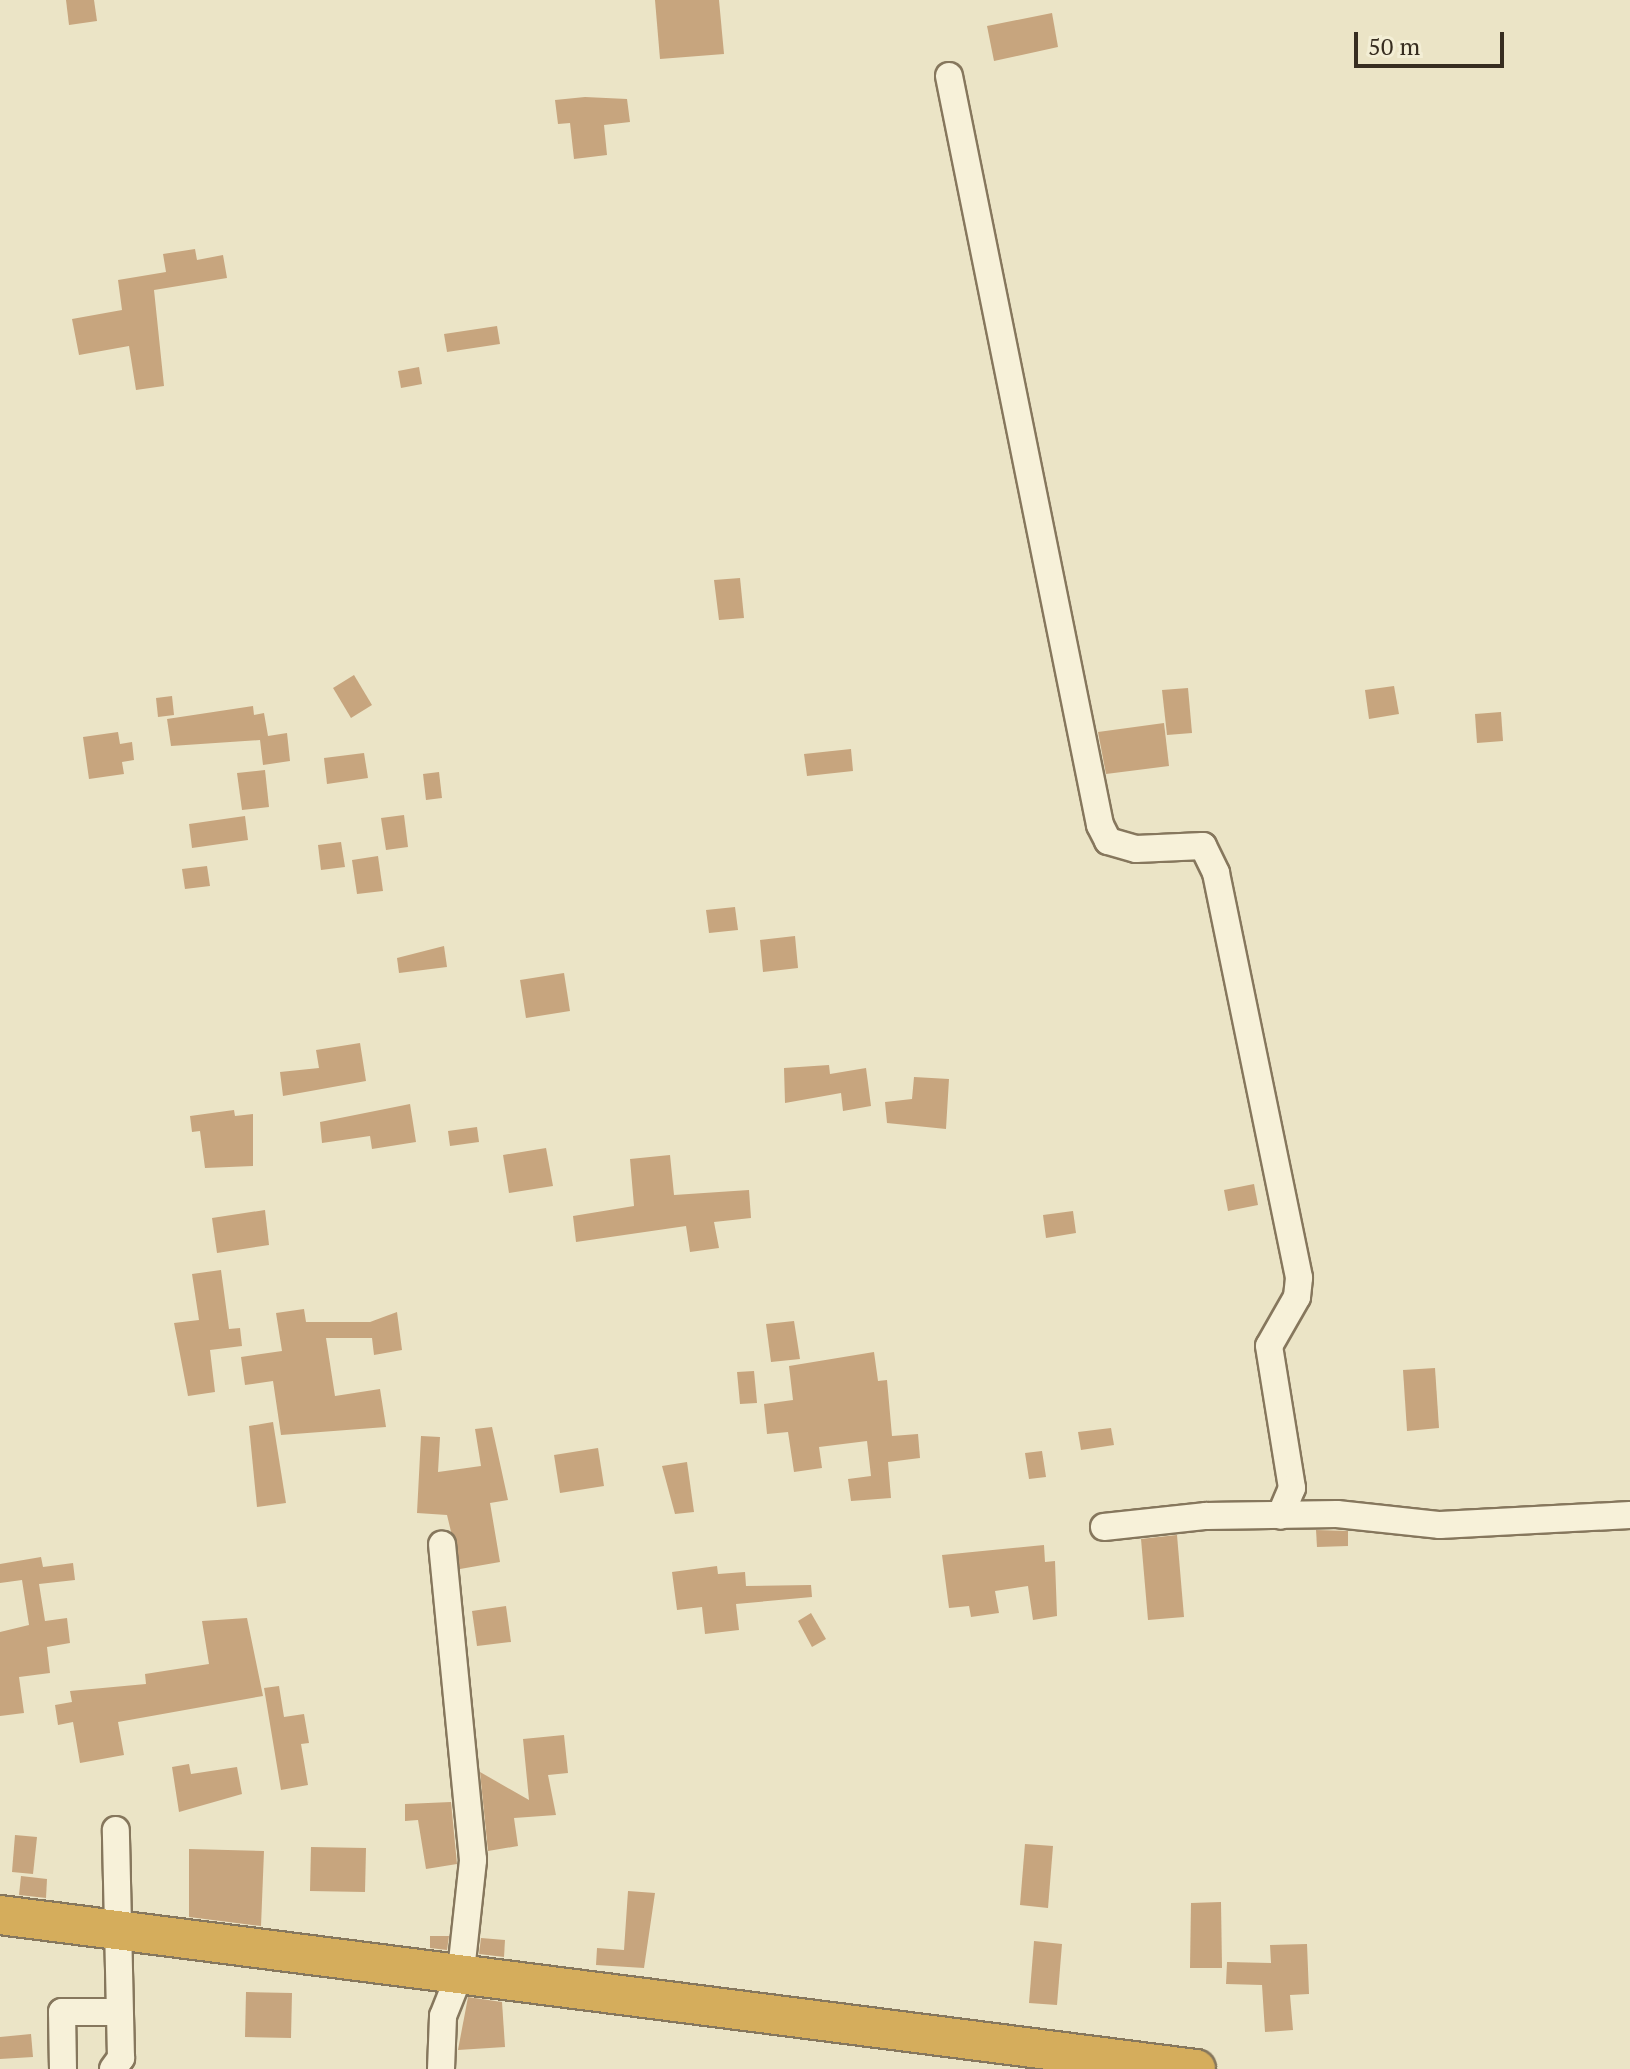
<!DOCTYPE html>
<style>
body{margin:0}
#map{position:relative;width:1630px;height:2069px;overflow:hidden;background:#ebe4c6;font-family:"PT Serif",serif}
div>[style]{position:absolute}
.building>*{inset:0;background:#c7a57e}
.roads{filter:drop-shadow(2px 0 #86775d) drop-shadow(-2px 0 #86775d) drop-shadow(0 2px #86775d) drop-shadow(0 -2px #86775d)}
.minor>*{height:26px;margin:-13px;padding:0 13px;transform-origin:13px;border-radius:13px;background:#f7f1d9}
.highway>*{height:38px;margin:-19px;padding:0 19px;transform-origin:19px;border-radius:19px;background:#d5ad5c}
span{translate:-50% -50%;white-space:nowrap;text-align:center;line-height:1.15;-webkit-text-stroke:8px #f3eed5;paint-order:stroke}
.scale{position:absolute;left:1354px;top:32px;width:150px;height:36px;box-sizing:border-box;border:4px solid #372d20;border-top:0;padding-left:10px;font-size:24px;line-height:28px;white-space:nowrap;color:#372d20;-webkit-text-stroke:6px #f3eed5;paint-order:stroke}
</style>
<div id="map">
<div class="building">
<i style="clip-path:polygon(66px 0,94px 0,97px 21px,69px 25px)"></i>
<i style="clip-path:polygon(655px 0,719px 0,724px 54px,660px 59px)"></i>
<i style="clip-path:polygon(1052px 13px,1058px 47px,994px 61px,987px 26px)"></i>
<i style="clip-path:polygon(585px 97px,627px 99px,630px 122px,604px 125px,607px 155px,574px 159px,570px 123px,558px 124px,555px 100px)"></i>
<i style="clip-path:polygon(195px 249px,197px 260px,223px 255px,227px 278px,154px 290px,164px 386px,136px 390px,129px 346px,79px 355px,72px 319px,122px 310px,118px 280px,166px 272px,163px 254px)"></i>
<i style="clip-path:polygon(497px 326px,500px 344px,447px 352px,444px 334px)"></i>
<i style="clip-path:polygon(419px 367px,422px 384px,401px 388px,398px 371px)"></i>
<i style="clip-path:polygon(740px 578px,744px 618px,719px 620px,714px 580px)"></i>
<i style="clip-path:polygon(354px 675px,372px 705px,351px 718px,333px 688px)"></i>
<i style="clip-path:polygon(1394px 686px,1399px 714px,1369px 719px,1365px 690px)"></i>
<i style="clip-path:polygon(1188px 688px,1192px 733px,1167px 735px,1162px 690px)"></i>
<i style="clip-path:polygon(172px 696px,174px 715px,158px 717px,156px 698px)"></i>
<i style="clip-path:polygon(253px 706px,254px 715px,264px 713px,268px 736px,287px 733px,290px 761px,263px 765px,260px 740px,171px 746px,167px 719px)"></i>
<i style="clip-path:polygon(1501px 712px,1503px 741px,1477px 743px,1475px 714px)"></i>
<i style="clip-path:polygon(1164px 723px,1169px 766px,1106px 774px,1098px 732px)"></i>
<i style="clip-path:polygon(118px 732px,120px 744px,132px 742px,134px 760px,122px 762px,124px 774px,89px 779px,83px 737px)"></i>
<i style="clip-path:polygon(851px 749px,853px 771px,807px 776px,804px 754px)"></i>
<i style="clip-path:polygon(364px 753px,368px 778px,327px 784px,324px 758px)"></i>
<i style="clip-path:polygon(265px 770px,269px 807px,242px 810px,237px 773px)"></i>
<i style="clip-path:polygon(439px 772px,442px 798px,426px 800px,423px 774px)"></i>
<i style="clip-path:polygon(404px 815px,408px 847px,386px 850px,381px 818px)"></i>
<i style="clip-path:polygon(245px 816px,248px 840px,192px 848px,189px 824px)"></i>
<i style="clip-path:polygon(341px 842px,345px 867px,321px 870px,318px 845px)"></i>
<i style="clip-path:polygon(378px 856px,383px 891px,357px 894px,352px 860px)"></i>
<i style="clip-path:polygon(207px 866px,210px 886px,185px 889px,182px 869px)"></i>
<i style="clip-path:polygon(735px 907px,738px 930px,709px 933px,706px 910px)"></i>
<i style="clip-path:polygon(795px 936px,798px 968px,763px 972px,760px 940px)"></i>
<i style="clip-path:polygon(444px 946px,447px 967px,399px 973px,397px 958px)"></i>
<i style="clip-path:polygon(564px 973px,570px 1011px,526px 1018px,520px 980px)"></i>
<i style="clip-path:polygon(360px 1043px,366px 1081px,283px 1096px,280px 1072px,319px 1068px,316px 1050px)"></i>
<i style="clip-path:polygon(829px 1065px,830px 1074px,866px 1068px,871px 1106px,843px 1111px,841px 1093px,785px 1103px,784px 1068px)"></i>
<i style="clip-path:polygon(914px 1077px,949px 1079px,946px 1129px,887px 1123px,885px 1102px,912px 1099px)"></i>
<i style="clip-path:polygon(410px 1104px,416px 1142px,372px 1149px,370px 1136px,322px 1143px,320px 1122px)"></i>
<i style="clip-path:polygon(234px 1110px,235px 1116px,253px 1114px,253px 1166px,205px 1168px,200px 1131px,192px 1132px,190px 1116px)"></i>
<i style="clip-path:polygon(477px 1127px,479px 1142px,450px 1146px,448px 1131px)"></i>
<i style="clip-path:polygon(546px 1148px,553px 1186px,509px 1193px,503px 1155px)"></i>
<i style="clip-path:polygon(670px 1155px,674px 1195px,749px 1190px,751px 1218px,714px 1222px,719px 1248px,690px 1252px,686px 1226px,576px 1242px,573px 1216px,634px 1206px,630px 1159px)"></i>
<i style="clip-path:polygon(1254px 1184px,1258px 1205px,1228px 1211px,1224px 1190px)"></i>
<i style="clip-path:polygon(265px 1210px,269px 1245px,217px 1253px,212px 1218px)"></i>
<i style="clip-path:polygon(1073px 1211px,1076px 1233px,1046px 1238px,1043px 1215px)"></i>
<i style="clip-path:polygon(221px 1270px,229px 1329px,240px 1328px,242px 1346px,210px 1350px,215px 1392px,188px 1396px,174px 1323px,199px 1320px,192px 1274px)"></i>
<i style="clip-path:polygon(304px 1309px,306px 1322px,370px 1322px,397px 1312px,402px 1350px,374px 1355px,372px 1338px,326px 1338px,335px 1396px,380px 1389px,386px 1427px,281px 1435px,273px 1381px,245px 1385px,241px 1357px,282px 1351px,276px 1313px)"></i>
<i style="clip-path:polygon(794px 1321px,800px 1359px,771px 1362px,766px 1324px)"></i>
<i style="clip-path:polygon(874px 1352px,878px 1381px,887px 1380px,892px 1436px,918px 1434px,920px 1458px,888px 1462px,891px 1498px,851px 1501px,848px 1479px,871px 1476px,867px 1441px,819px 1447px,822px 1468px,794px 1472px,788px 1432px,767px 1434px,764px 1404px,793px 1400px,789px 1366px)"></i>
<i style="clip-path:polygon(1435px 1368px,1439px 1428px,1407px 1431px,1403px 1370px)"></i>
<i style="clip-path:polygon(754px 1371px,757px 1403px,740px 1404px,737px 1372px)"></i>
<i style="clip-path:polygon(273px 1422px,286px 1503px,257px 1507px,249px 1426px)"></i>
<i style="clip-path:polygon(492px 1427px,508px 1500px,490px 1503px,500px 1562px,460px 1569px,447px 1515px,417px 1513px,421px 1436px,440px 1437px,438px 1472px,481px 1466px,475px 1429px)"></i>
<i style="clip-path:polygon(1111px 1428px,1114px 1445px,1081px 1450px,1078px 1432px)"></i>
<i style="clip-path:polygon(598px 1448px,604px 1486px,560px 1493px,554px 1455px)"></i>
<i style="clip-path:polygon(1042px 1451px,1046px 1477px,1029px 1479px,1025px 1453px)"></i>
<i style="clip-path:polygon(687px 1462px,694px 1512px,675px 1514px,662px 1466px)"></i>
<i style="clip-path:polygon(1316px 1530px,1348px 1531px,1348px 1546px,1317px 1547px)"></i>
<i style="clip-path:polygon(1177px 1535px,1184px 1617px,1148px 1620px,1141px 1539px)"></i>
<i style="clip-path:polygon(1044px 1545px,1045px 1562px,1055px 1561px,1057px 1616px,1033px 1620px,1028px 1586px,995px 1591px,999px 1613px,971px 1617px,969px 1606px,949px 1608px,942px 1555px)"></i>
<i style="clip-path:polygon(41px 1557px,43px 1567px,73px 1563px,75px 1580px,39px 1584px,45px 1621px,67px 1618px,70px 1643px,47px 1647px,50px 1673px,19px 1677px,24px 1713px,0 1716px,0 1632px,29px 1625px,22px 1580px,0 1583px,0 1564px)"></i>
<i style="clip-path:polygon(717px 1566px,718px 1574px,745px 1572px,746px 1586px,811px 1585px,812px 1597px,736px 1604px,739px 1630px,705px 1634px,702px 1607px,677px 1610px,672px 1572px)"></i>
<i style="clip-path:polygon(506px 1606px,511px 1642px,477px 1646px,472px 1611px)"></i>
<i style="clip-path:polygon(811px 1613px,826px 1639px,812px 1647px,798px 1621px)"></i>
<i style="clip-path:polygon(247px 1618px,263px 1696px,118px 1722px,124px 1755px,80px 1763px,73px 1722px,58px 1725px,55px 1705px,72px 1702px,70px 1691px,146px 1684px,145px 1674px,209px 1664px,202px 1621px)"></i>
<i style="clip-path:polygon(279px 1686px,284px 1717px,304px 1714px,309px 1743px,301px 1744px,308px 1785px,281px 1790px,264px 1688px)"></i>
<i style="clip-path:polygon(564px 1735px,568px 1773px,548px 1775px,556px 1815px,514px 1818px,518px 1846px,488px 1851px,480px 1772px,529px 1800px,523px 1739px)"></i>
<i style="clip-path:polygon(189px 1764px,191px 1774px,237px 1767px,242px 1794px,179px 1812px,172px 1767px)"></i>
<i style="clip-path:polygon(451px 1802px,457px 1864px,426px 1869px,418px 1820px,405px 1821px,405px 1804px)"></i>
<i style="clip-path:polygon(15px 1835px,37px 1837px,33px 1874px,12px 1872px)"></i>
<i style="clip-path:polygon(1025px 1844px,1053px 1846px,1048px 1908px,1020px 1905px)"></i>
<i style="clip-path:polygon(311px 1847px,366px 1848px,365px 1892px,310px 1891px)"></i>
<i style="clip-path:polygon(189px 1849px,264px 1851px,261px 1926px,189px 1917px)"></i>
<i style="clip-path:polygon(21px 1876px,47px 1879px,46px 1898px,19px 1895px)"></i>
<i style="clip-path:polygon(628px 1891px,655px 1893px,644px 1968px,596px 1965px,597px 1948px,624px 1950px)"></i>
<i style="clip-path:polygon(1221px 1902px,1222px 1968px,1190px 1968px,1191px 1903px)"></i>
<i style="clip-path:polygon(430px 1936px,449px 1936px,447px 1950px,430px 1948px)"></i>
<i style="clip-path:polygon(481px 1938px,505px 1940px,504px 1957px,479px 1954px)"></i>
<i style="clip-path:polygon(1034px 1941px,1062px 1944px,1057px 2005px,1029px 2003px)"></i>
<i style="clip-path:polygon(1307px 1944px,1309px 1994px,1290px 1995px,1293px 2030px,1265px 2032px,1262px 1985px,1226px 1984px,1227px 1962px,1271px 1963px,1270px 1945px)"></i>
<i style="clip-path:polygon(246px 1992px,292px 1993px,291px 2038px,245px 2037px)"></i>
<i style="clip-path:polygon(468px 1997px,502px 2002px,505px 2047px,458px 2050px)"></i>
<i style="clip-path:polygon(31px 2034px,33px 2057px,0 2059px,0 2037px)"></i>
</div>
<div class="roads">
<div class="minor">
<i style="left:949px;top:76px;width:764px;rotate:78.6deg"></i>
<i style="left:1100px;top:825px;width:18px;rotate:63deg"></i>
<i style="left:1108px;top:841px;width:29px;rotate:16deg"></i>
<i style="left:1136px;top:849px;width:67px;rotate:-2.6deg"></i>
<i style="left:1203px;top:846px;width:30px;rotate:64deg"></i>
<i style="left:1216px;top:873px;width:413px;rotate:78.4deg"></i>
<i style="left:1299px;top:1278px;width:19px;rotate:96deg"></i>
<i style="left:1297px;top:1297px;width:56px;rotate:119.7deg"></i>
<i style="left:1269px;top:1346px;width:144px;rotate:80.8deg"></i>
<i style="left:1292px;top:1488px;width:30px;rotate:113deg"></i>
<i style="left:1104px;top:1527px;width:103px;rotate:-6.2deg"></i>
<i style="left:1206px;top:1516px;width:131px;rotate:-0.9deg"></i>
<i style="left:1337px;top:1514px;width:104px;rotate:6.1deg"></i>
<i style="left:1440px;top:1525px;width:190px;rotate:-3deg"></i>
<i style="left:63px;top:2069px;width:57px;rotate:-91deg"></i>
<i style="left:62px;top:2012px;width:57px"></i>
<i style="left:113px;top:2069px;width:14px;rotate:-54deg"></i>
<i style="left:121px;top:2058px;width:228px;rotate:-91.3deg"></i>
<i style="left:441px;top:2069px;width:53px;rotate:-87.8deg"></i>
<i style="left:443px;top:2016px;width:48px;rotate:-68.2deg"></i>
<i style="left:461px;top:1971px;width:112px;rotate:-83.8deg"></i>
<i style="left:473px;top:1860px;width:317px;rotate:-95.6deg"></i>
</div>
<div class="highway">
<i style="left:0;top:1915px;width:1206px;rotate:7.34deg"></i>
</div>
</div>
<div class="scale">50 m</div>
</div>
